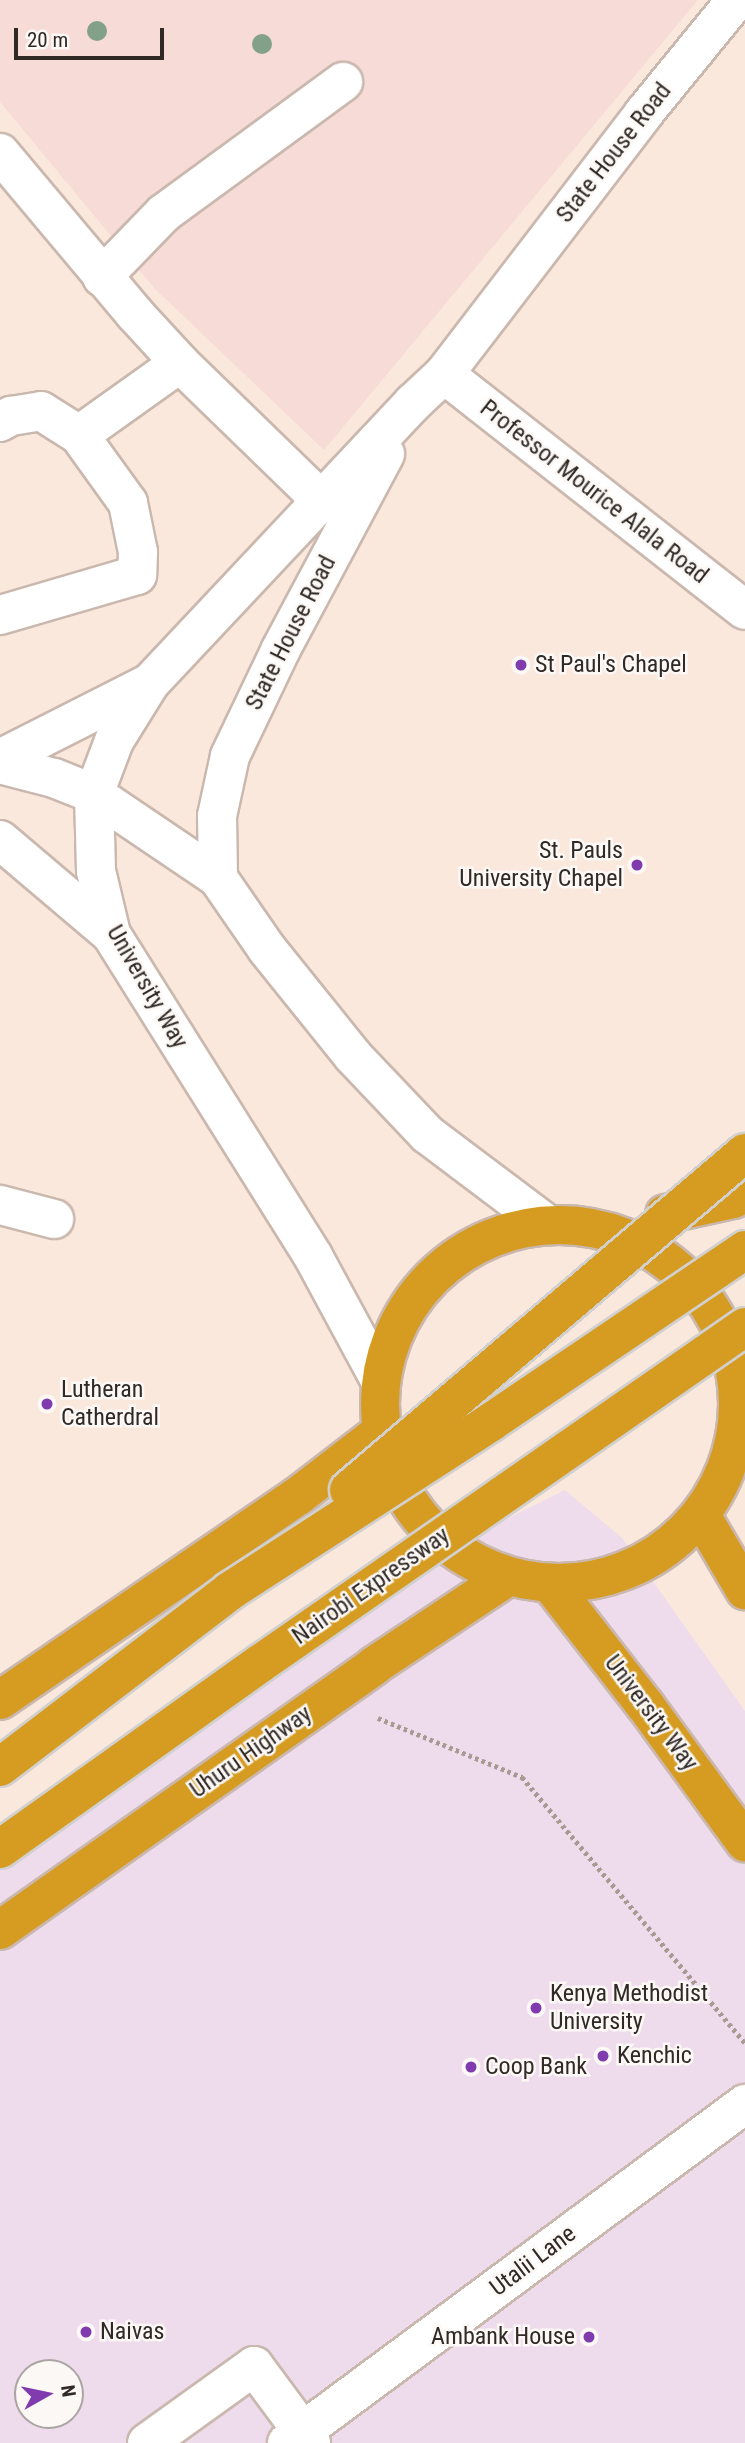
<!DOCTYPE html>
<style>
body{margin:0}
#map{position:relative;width:745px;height:2443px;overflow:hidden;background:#fbe8dd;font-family:"Roboto Condensed",sans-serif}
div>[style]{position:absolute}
.commercial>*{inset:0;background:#eedbec}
.education>*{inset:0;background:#f6dbd7}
.path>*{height:4.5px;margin-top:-2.25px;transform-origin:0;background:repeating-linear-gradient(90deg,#a89a92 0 3.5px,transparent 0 7px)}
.roads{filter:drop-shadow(2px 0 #cab8ae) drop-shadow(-2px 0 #cab8ae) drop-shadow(0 2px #cab8ae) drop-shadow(0 -2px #cab8ae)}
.minor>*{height:38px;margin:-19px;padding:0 19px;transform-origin:19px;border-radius:19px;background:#fff}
.highway>*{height:38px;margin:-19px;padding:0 19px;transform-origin:19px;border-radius:19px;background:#d69b21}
.highway>.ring{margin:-19px;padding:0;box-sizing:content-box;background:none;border:38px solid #d69b21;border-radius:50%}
.bridges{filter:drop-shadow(2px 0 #d1d0cf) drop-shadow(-2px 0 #d1d0cf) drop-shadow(0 2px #d1d0cf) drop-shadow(0 -2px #d1d0cf)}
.highway-bridge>*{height:38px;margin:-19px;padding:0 19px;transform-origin:19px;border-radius:19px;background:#d69b21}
.trees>*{width:20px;height:20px;margin:-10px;border-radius:50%;background:#83a088}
.dots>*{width:19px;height:19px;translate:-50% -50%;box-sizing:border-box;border:4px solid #fcf8f6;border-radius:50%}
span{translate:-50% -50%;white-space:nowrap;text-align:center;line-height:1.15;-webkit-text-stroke:5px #fcf8f6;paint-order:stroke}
.street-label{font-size:24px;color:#302925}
.poi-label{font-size:24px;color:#302925}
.left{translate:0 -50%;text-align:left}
.right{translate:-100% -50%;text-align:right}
.north{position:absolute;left:14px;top:2359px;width:70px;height:70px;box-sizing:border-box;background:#fcf8f6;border:2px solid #aaa5a2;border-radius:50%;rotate:81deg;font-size:19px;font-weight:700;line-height:28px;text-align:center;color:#302925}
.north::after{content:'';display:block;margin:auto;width:24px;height:32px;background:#803bae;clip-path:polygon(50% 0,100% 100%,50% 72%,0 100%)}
.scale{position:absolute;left:14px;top:28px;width:150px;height:32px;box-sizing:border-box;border:4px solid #302925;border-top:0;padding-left:9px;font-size:21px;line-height:24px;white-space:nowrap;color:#302925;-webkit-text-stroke:5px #fcf8f6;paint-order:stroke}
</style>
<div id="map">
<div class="commercial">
<i style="clip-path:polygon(evenodd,565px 1490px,622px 1538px,745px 1711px,745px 2443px,0 2443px,0 1862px,288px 1627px,565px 1490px,28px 2373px,70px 2373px,70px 2415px,28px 2415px,28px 2373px)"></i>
</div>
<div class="education">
<i style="clip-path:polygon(0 0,698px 0,324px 450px,155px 289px,0 102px)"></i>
</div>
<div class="path">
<i style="left:378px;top:1718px;width:156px;rotate:22.3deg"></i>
<i style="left:522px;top:1777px;width:347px;rotate:50deg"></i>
</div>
<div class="roads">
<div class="minor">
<i style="left:0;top:153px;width:210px;rotate:50deg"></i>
<i style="left:135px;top:314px;width:67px;rotate:47.4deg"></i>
<i style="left:180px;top:363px;width:199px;rotate:44.2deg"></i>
<i style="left:102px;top:277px;width:89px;rotate:-45.9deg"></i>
<i style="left:164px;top:213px;width:222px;rotate:-36.2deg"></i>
<i style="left:444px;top:374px;width:382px;rotate:38.1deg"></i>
<i style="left:0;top:422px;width:13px;rotate:-29deg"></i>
<i style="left:11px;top:416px;width:30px;rotate:-9deg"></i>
<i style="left:41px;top:411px;width:45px;rotate:32.3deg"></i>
<i style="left:79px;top:435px;width:84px;rotate:54.2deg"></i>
<i style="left:128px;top:503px;width:50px;rotate:78.5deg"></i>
<i style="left:138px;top:552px;width:23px;rotate:92deg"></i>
<i style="left:137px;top:575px;width:143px;rotate:163.7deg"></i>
<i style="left:79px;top:435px;width:124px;rotate:-35.5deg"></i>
<i style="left:0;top:759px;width:168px;rotate:-26.9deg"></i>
<i style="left:0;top:764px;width:56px;rotate:14.5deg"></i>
<i style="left:54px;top:778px;width:43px;rotate:21.8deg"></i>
<i style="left:94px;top:794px;width:150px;rotate:34.1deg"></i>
<i style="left:218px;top:878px;width:86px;rotate:55.4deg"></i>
<i style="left:267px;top:949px;width:137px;rotate:51.2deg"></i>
<i style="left:353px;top:1056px;width:108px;rotate:46.5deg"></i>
<i style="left:427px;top:1134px;width:148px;rotate:37deg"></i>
<i style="left:0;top:840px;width:145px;rotate:40.3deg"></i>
<i style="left:218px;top:878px;width:62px;rotate:-90.9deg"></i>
<i style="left:217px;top:816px;width:61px;rotate:-77.8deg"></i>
<i style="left:230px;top:756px;width:119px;rotate:-64.5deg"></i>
<i style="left:281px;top:649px;width:221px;rotate:-61.9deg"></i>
<i style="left:0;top:1205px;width:56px;rotate:14.5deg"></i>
<i style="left:380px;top:1380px;width:141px;rotate:-118.4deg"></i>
<i style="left:313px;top:1256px;width:380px;rotate:-122.1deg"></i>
<i style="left:111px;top:934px;width:65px;rotate:-103.4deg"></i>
<i style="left:96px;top:871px;width:77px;rotate:-91.5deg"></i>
<i style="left:94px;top:794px;width:57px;rotate:-69.3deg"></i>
<i style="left:114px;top:741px;width:68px;rotate:-58.2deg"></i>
<i style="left:150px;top:683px;width:384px;rotate:-46.8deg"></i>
<i style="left:413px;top:403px;width:42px;rotate:-43.1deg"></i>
<i style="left:444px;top:374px;width:329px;rotate:-52.5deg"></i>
<i style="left:644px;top:113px;width:146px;rotate:-50.8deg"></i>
<i style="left:147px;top:2443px;width:132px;rotate:-35.7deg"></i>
<i style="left:254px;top:2366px;width:96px;rotate:53.5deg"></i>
<i style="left:287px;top:2443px;width:570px;rotate:-36.51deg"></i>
</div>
<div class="highway">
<i style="left:665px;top:1214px;width:70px;rotate:-12.4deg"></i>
<i style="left:733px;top:1199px;width:14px;rotate:-30deg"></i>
<i class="ring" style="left:380px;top:1225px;width:320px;height:320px"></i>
<i style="left:702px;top:1517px;width:85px;rotate:59.5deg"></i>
<i style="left:553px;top:1587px;width:150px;rotate:52.1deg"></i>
<i style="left:645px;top:1705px;width:170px;rotate:53.9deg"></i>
<i style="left:0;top:1700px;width:361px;rotate:-34.4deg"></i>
<i style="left:298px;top:1496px;width:105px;rotate:-37.6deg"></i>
<i style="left:0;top:1930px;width:459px;rotate:-35.2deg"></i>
<i style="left:375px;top:1665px;width:157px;rotate:-33.6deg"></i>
</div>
</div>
<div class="bridges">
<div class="highway-bridge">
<i style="left:349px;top:1490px;width:520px;rotate:-40.4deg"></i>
<i style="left:0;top:1767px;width:290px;rotate:-37.4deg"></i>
<i style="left:230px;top:1591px;width:311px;rotate:-32.9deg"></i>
<i style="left:491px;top:1422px;width:307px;rotate:-34.1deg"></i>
<i style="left:0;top:1849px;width:320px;rotate:-35.5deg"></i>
<i style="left:261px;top:1663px;width:589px;rotate:-34.77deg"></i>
</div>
</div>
<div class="trees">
<i style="left:97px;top:31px"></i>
<i style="left:262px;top:44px"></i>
</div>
<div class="dots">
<i style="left:521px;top:665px;background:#803bae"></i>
<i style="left:637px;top:865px;background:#803bae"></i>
<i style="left:47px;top:1404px;background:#803bae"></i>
<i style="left:536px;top:2008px;background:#803bae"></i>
<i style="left:603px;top:2056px;background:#803bae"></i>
<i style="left:471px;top:2067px;background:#803bae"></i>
<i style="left:86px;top:2332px;background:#803bae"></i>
<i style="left:589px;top:2337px;background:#803bae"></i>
</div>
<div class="street-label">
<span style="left:614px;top:153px;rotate:-52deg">State House Road</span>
<span style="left:594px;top:492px;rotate:38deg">Professor Mourice Alala Road</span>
<span style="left:291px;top:633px;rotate:-63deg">State House Road</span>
<span style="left:147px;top:987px;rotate:60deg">University Way</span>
<span style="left:371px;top:1586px;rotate:-35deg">Nairobi Expressway</span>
<span style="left:651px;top:1713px;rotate:53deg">University Way</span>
<span style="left:251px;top:1752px;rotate:-35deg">Uhuru Highway</span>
<span style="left:533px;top:2261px;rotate:-37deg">Utalii Lane</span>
</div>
<div class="poi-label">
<span class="left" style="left:535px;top:665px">St Paul's Chapel</span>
<span class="right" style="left:623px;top:865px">St. Pauls<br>University Chapel</span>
<span class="left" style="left:61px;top:1404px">Lutheran<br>Catherdral</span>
<span class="left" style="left:550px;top:2008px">Kenya Methodist<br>University</span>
<span class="left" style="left:617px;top:2056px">Kenchic</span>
<span class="left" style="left:485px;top:2067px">Coop Bank</span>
<span class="left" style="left:100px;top:2332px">Naivas</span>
<span class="right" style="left:575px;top:2337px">Ambank House</span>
</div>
<div class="north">N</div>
<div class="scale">20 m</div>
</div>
